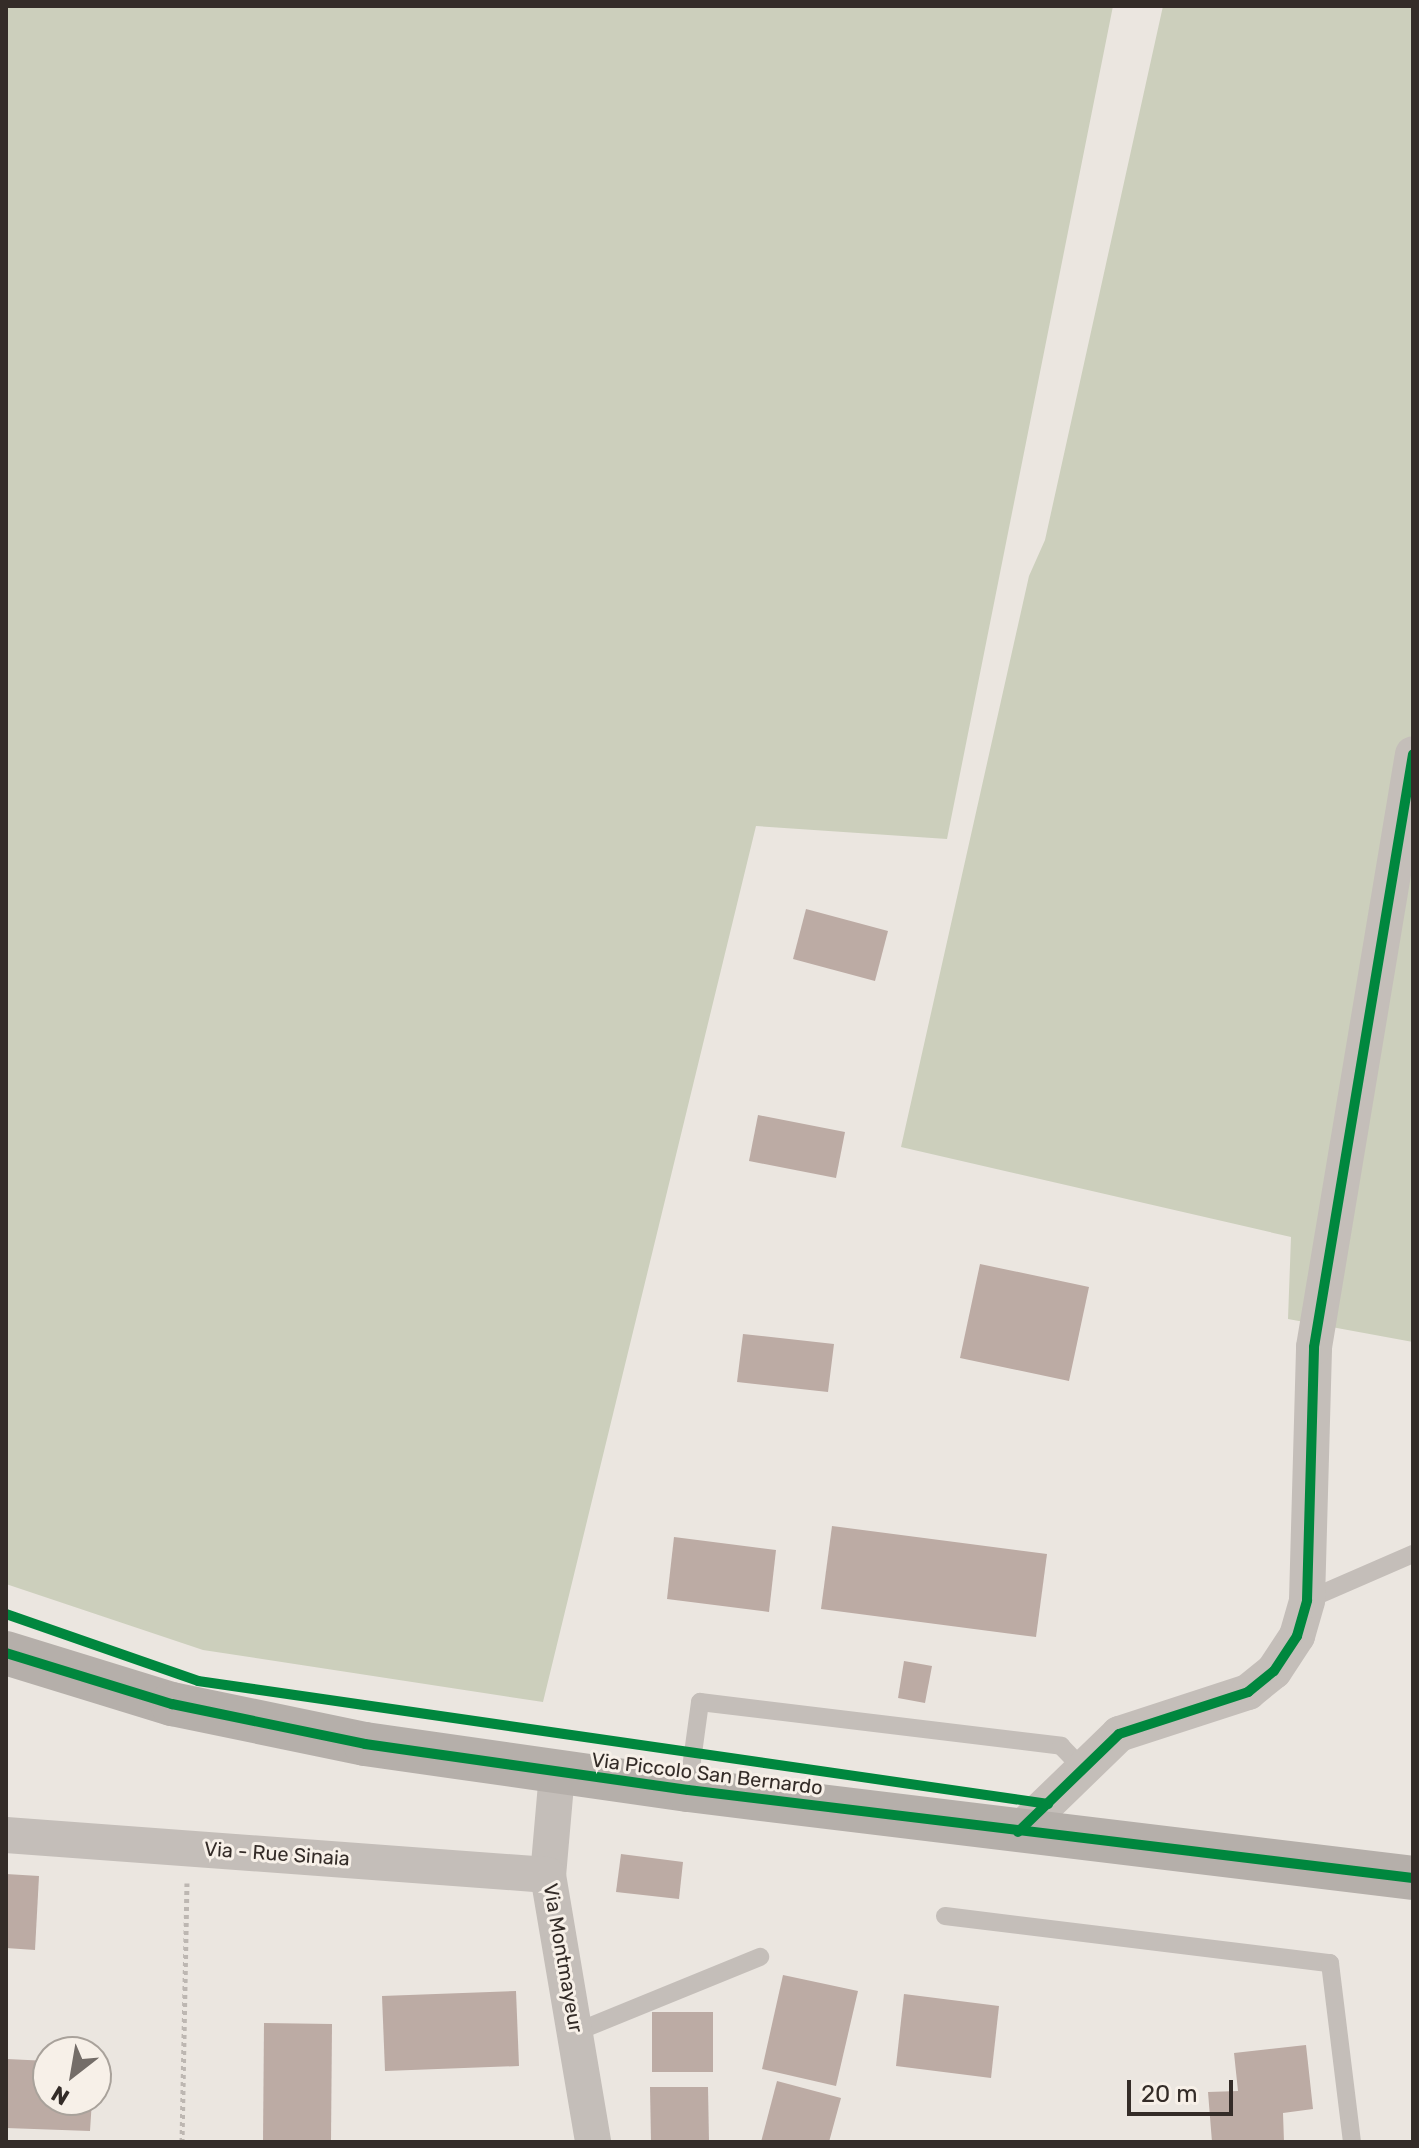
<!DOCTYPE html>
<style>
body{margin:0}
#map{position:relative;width:1419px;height:2148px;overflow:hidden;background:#ebe6e0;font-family:Rubik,sans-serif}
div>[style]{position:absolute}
.green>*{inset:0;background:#cccfbc}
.building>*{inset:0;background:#bcaba4}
.path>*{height:5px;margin-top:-2.5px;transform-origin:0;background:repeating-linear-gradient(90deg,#bdb7b2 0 4px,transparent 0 8px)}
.lane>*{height:18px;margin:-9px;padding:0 9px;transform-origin:9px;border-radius:9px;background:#c4beb9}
.street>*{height:36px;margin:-18px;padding:0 18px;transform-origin:18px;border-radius:18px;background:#c4beb9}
.secondary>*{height:44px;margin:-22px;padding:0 22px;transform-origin:22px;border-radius:22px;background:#b5afaa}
.cycleway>*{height:10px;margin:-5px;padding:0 5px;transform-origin:5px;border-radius:5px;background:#00873e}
span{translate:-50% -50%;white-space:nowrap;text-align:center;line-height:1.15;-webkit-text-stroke:6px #f7f0e8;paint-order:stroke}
.street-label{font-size:20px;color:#342c28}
.frame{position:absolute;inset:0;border:8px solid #342c28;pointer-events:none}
.north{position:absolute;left:32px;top:2036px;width:80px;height:80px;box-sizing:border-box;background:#f7f0e8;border:2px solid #a9a29b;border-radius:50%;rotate:211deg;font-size:22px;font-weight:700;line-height:32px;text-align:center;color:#342c28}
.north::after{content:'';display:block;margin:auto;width:28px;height:36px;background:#746d68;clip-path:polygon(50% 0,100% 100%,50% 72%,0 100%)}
.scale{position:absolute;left:1127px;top:2080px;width:106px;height:36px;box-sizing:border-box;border:4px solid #342c28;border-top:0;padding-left:10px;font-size:24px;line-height:28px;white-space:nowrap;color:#342c28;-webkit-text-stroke:6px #f7f0e8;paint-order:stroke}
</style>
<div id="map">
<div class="green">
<i style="clip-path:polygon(6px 6px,1113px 6px,947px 839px,756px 826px,543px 1702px,203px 1650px,6px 1584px)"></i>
<i style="clip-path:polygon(1163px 6px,1413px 6px,1413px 1342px,1288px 1319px,1291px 1237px,901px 1147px,1029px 576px,1045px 540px)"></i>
</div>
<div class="building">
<i style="clip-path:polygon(806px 909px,888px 931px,875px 981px,793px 959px)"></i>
<i style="clip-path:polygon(758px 1115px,845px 1132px,836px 1178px,749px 1161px)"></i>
<i style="clip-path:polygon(980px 1264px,1089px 1287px,1069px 1381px,960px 1358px)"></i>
<i style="clip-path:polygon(743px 1334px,834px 1344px,828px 1392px,737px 1382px)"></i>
<i style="clip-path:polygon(832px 1526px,1047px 1554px,1036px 1637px,821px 1609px)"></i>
<i style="clip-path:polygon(674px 1537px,776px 1550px,769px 1612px,667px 1599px)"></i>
<i style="clip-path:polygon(904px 1661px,932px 1666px,925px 1703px,898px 1698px)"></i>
<i style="clip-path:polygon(621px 1854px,683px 1862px,679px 1899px,616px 1892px)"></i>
<i style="clip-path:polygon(6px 1874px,39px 1876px,35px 1950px,6px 1948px)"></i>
<i style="clip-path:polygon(783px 1975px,858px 1991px,836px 2086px,762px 2069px)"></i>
<i style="clip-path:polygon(516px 1991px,519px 2066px,385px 2071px,382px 1996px)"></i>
<i style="clip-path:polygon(904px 1994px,999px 2006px,991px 2078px,896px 2066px)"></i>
<i style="clip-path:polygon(652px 2012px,713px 2012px,713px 2072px,652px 2072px)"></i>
<i style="clip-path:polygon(264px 2023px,332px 2024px,331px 2142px,263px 2142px)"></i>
<i style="clip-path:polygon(1306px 2045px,1313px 2109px,1283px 2113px,1284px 2142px,1212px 2142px,1208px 2092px,1238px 2091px,1234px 2053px)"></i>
<i style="clip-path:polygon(7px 2059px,48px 2061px,48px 2100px,92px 2100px,90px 2131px,6px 2128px)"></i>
<i style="clip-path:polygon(777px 2081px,841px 2098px,829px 2142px,761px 2142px)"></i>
<i style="clip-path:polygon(650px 2087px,708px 2087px,709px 2142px,651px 2142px)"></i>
</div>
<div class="path">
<i style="left:182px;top:2142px;width:259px;rotate:-88.9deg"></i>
</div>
<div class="lane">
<i style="left:1307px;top:1600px;width:116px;rotate:-23.5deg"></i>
<i style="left:688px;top:1790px;width:89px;rotate:-82.2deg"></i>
<i style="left:700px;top:1702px;width:364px;rotate:6.9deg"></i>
<i style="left:1061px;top:1746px;width:33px;rotate:46deg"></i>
<i style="left:945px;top:1916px;width:388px;rotate:7deg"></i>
<i style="left:1330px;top:1963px;width:180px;rotate:83deg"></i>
<i style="left:576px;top:2032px;width:199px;rotate:-22.2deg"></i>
</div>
<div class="street">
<i style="left:557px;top:1773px;width:102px;rotate:95deg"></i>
<i style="left:548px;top:1875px;width:271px;rotate:80.4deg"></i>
<i style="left:1018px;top:1832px;width:141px;rotate:-44.1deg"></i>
<i style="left:1119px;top:1734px;width:136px;rotate:-18deg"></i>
<i style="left:1248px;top:1692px;width:33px;rotate:-39deg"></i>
<i style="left:1274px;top:1671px;width:42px;rotate:-56.7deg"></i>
<i style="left:1297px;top:1636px;width:37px;rotate:-74deg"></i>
<i style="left:1307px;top:1600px;width:253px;rotate:-88.4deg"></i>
<i style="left:1314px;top:1347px;width:601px;rotate:-80.52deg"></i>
<i style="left:6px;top:1835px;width:543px;rotate:4.22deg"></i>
</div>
<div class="secondary">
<i style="left:6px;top:1653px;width:174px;rotate:17.1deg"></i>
<i style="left:172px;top:1704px;width:197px;rotate:11.7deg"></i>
<i style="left:365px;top:1744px;width:326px;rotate:8.1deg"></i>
<i style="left:688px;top:1790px;width:730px;rotate:6.92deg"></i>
</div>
<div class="cycleway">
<i style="left:6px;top:1614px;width:203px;rotate:19.2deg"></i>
<i style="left:198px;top:1681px;width:859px;rotate:8.23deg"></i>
<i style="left:6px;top:1653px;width:174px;rotate:17.1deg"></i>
<i style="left:172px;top:1704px;width:197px;rotate:11.7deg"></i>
<i style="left:365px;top:1744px;width:326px;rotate:8.1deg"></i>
<i style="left:688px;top:1790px;width:730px;rotate:6.92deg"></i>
<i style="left:1018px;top:1832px;width:141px;rotate:-44.1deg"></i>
<i style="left:1119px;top:1734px;width:136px;rotate:-18deg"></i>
<i style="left:1248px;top:1692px;width:33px;rotate:-39deg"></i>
<i style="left:1274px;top:1671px;width:42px;rotate:-56.7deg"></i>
<i style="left:1297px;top:1636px;width:37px;rotate:-74deg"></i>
<i style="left:1307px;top:1600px;width:253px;rotate:-88.4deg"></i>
<i style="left:1314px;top:1347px;width:601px;rotate:-80.52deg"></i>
</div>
<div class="street-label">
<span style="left:707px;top:1774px;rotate:7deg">Via Piccolo San Bernardo</span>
<span style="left:277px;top:1854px;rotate:4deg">Via - Rue Sinaia</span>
<span style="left:563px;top:1958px;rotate:80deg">Via Montmayeur</span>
</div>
<div class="frame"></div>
<div class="north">N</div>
<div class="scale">20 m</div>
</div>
